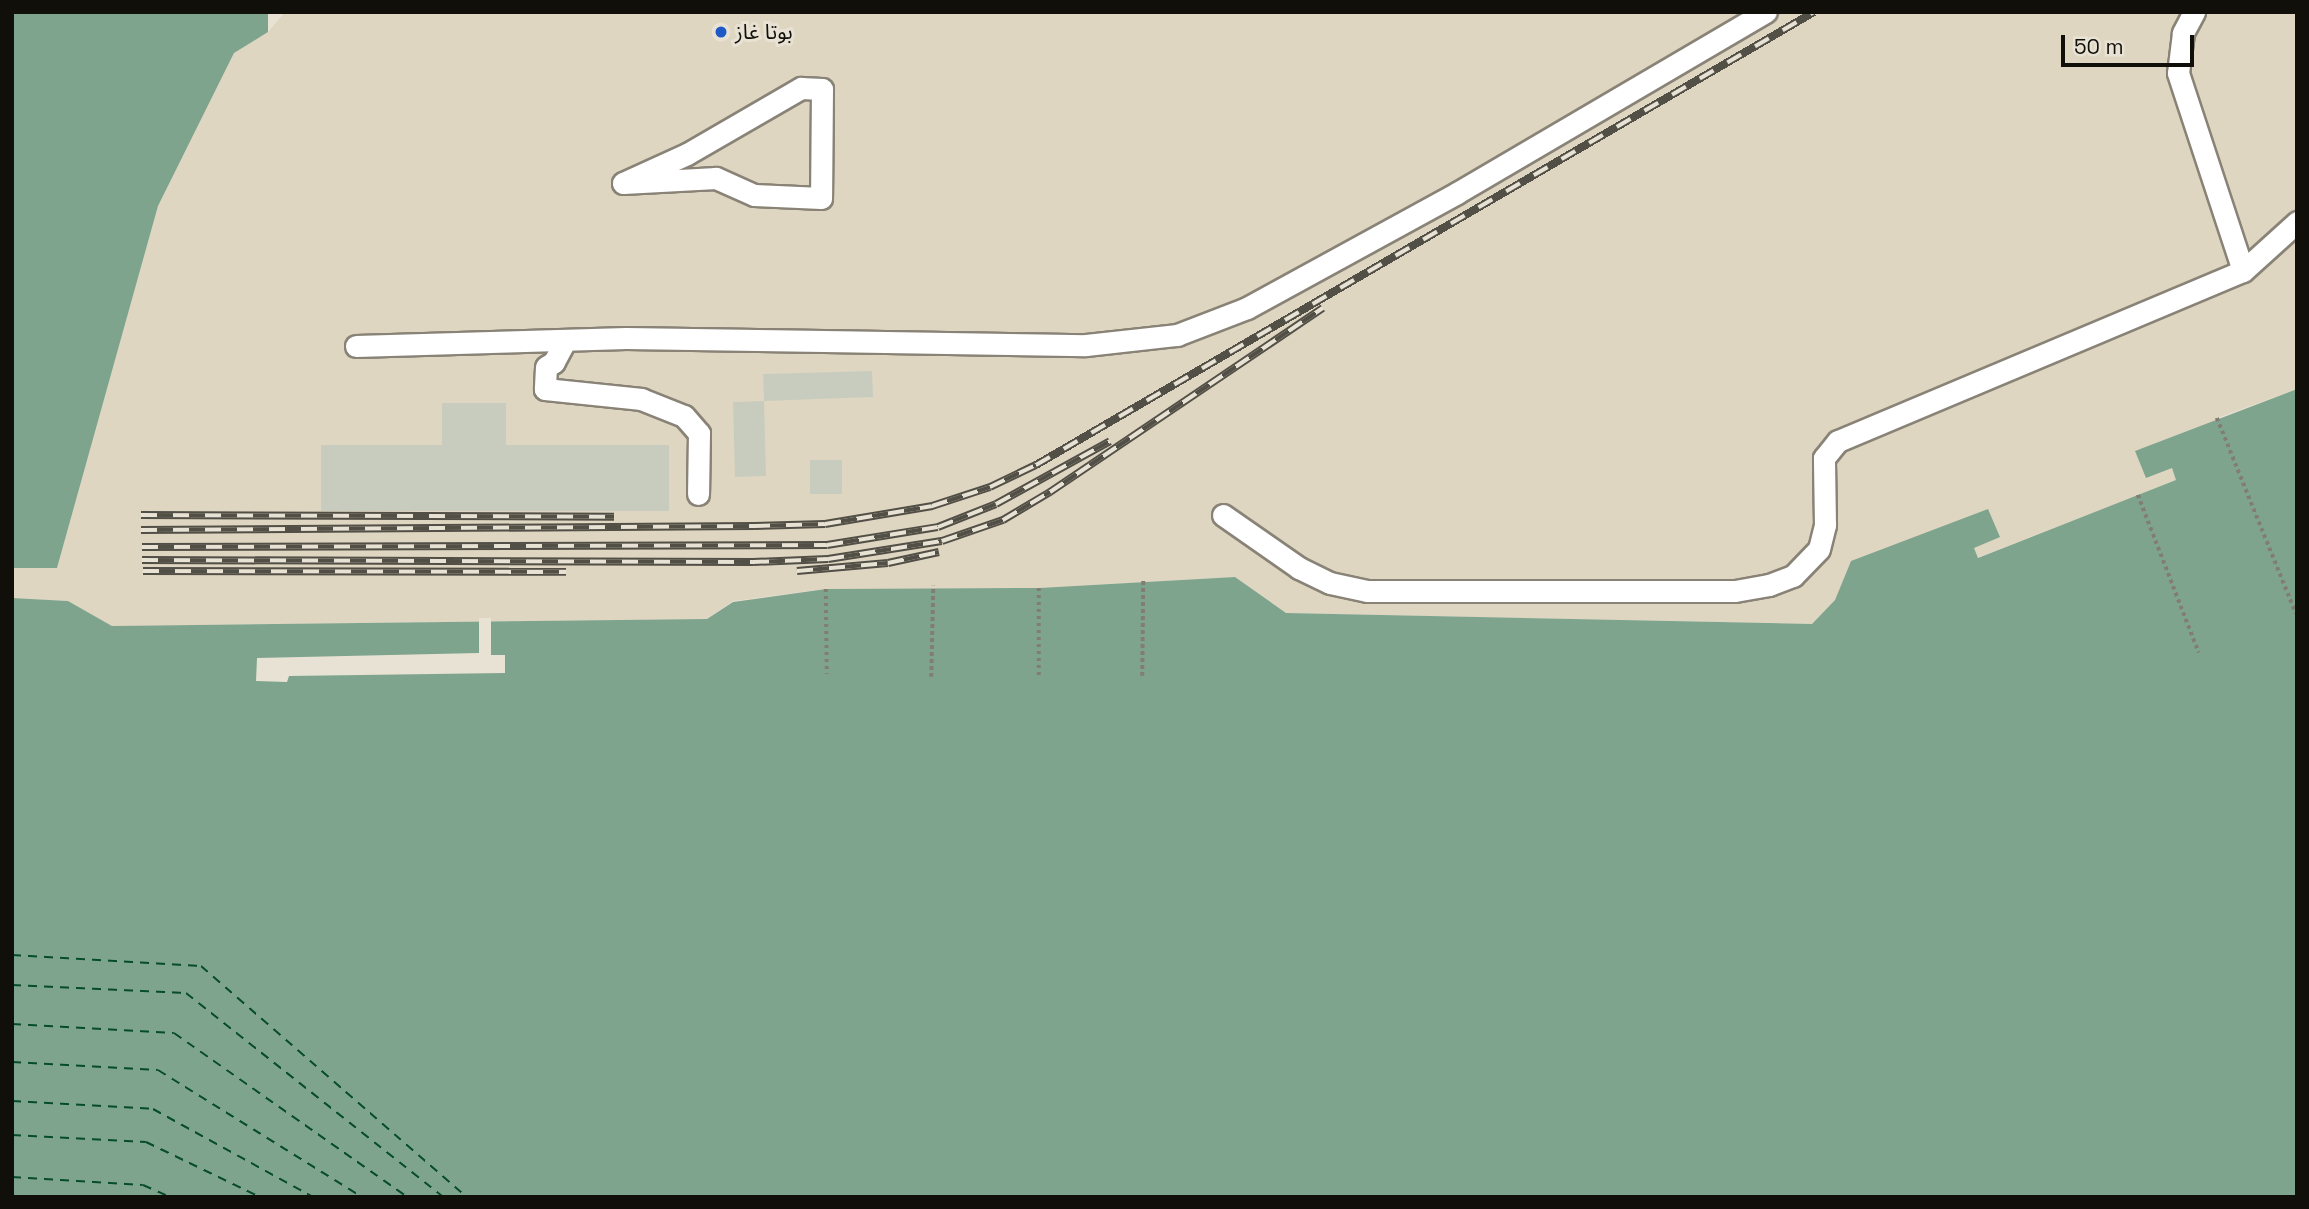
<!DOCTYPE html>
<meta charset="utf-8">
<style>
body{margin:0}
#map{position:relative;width:2309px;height:1209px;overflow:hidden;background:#e8e2d4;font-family:"Space Grotesk","Noto Sans Arabic",sans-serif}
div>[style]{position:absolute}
.built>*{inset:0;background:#dfd6c1}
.water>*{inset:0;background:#7fa48d}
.pier>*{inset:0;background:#e8e2d4}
.ferry>*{height:2px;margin-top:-1px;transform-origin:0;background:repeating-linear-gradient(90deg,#054b2c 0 9px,transparent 0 16px)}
.building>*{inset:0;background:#c8ccbf}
.path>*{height:3.5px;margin-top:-1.75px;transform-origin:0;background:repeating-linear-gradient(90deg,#817d73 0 3.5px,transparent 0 7px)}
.roads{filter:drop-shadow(2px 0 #898377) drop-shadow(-2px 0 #898377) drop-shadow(0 2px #898377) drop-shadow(0 -2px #898377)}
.minor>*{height:21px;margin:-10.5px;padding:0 10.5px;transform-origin:10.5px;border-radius:10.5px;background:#fff}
.rail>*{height:8px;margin-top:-4px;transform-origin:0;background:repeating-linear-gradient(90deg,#e8e2d4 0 16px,#524f47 0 32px);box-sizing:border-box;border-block:2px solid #524f47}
.dots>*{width:19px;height:19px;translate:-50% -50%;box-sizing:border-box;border:4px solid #e8e2d4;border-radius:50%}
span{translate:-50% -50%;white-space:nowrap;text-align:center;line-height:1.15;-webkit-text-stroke:6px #e8e2d4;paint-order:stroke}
.poi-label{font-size:21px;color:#110f0a}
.left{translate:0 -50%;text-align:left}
.frame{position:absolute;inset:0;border:14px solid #110f0a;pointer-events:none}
.scale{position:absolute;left:2061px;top:35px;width:133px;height:32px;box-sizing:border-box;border:4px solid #110f0a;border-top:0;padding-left:9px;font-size:21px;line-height:24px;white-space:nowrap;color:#110f0a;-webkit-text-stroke:5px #e8e2d4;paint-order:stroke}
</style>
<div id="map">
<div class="built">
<i style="clip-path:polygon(285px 12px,2297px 12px,2297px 389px,2217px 418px,2172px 468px,2177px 480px,1977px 558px,1973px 548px,1851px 561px,1835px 600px,1812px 624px,1286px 613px,1235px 577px,1039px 588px,826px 589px,733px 601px,707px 619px,112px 626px,68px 601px,12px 598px,12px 568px,57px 568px,158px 206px,234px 53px,268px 32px)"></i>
</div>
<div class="water">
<i style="clip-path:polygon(12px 12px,268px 12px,268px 32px,234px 53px,158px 206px,57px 568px,12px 568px)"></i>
<i style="clip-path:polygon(2297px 389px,2297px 1197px,12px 1197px,12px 598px,68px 601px,112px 626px,707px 619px,733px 602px,826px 589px,1039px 588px,1235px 577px,1286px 613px,1812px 624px,1835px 600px,1851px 561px,1988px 509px,2000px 537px,1974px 548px,1978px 558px,2176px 480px,2172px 468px,2146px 478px,2135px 451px)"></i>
</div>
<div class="pier">
<i style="clip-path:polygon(479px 618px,491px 618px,491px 655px,505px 655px,505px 673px,289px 676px,287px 682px,256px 681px,257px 658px,479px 653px)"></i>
</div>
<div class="ferry">
<i style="left:12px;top:955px;width:189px;rotate:3.3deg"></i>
<i style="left:201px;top:966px;width:352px;rotate:41deg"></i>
<i style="left:12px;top:985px;width:174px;rotate:2.6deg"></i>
<i style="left:186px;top:993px;width:328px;rotate:38.4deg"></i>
<i style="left:12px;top:1024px;width:162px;rotate:3.2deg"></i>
<i style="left:174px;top:1033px;width:285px;rotate:35.1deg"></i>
<i style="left:12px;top:1062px;width:146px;rotate:3.1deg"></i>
<i style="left:158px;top:1070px;width:240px;rotate:31.9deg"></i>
<i style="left:12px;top:1101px;width:141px;rotate:3.2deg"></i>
<i style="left:153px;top:1109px;width:183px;rotate:28.8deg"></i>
<i style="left:12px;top:1135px;width:134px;rotate:3deg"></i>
<i style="left:146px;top:1142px;width:127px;rotate:25.8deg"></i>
<i style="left:12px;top:1177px;width:131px;rotate:3.5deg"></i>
<i style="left:143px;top:1185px;width:30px;rotate:24deg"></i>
</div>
<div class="building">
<i style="clip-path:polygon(872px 371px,873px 397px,764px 401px,763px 374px)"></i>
<i style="clip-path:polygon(764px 401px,766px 476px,735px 477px,733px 402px)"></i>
<i style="clip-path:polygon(442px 403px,506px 403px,506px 445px,669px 445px,669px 511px,321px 511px,321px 445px,442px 445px)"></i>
<i style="clip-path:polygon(810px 460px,842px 460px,842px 494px,810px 494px)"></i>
</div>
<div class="path">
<i style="left:2217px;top:418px;width:211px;rotate:68deg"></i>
<i style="left:2138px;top:495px;width:169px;rotate:68.9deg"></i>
<i style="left:1039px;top:588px;width:88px;rotate:90deg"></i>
<i style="left:826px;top:589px;width:85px;rotate:89.3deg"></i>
<i style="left:1142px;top:676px;width:96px;rotate:-89.4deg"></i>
<i style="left:931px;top:677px;width:91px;rotate:-88.7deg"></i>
</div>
<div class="roads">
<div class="minor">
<i style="left:2194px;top:12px;width:24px;rotate:118deg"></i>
<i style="left:2183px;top:33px;width:40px;rotate:97.1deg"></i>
<i style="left:2178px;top:73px;width:208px;rotate:71.8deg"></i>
<i style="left:801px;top:88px;width:21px;rotate:3deg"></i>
<i style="left:822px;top:89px;width:109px;rotate:90.5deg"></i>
<i style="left:821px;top:198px;width:67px;rotate:-177.4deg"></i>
<i style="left:754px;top:195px;width:42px;rotate:-155.9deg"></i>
<i style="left:716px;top:178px;width:93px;rotate:176.9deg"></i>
<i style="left:623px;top:183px;width:70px;rotate:-24.4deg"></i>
<i style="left:687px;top:154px;width:132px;rotate:-30.1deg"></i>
<i style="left:565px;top:341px;width:24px;rotate:118deg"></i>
<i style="left:554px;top:362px;width:9px;rotate:148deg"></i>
<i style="left:546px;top:367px;width:22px;rotate:93deg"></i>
<i style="left:545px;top:389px;width:97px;rotate:5.9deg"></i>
<i style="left:641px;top:399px;width:46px;rotate:21.6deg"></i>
<i style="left:684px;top:416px;width:23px;rotate:49deg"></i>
<i style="left:699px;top:433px;width:61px;rotate:90.9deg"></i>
<i style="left:356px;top:346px;width:270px;rotate:-1.7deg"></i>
<i style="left:626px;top:338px;width:460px;rotate:0.9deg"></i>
<i style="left:1086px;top:345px;width:92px;rotate:-6.3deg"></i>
<i style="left:1177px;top:335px;width:75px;rotate:-21.1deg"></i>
<i style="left:1247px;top:308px;width:239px;rotate:-28.7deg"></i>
<i style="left:1457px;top:193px;width:358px;rotate:-30.4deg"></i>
<i style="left:1223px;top:515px;width:93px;rotate:34.9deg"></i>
<i style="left:1299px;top:568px;width:34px;rotate:26deg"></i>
<i style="left:1330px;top:583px;width:38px;rotate:12deg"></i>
<i style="left:1367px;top:591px;width:368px"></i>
<i style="left:1735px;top:591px;width:35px;rotate:-10deg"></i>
<i style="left:1769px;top:585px;width:26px;rotate:-21deg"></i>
<i style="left:1793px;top:576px;width:37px;rotate:-46deg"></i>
<i style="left:1819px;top:549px;width:25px;rotate:-76deg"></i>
<i style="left:1825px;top:525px;width:67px;rotate:-90.9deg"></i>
<i style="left:1824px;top:458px;width:22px;rotate:-51deg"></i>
<i style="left:1838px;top:441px;width:439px;rotate:-22.8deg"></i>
<i style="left:2243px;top:271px;width:73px;rotate:-42.2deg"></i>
</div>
</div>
<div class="rail">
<i style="left:141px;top:515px;width:473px;rotate:0.2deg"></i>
<i style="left:141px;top:530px;width:613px;rotate:-0.37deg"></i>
<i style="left:754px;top:526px;width:71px;rotate:-1.6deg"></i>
<i style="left:825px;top:524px;width:109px;rotate:-9.5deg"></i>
<i style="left:932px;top:506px;width:61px;rotate:-18.1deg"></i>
<i style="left:990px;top:487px;width:51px;rotate:-25.6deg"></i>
<i style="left:1036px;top:465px;width:900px;rotate:-30.21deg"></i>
<i style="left:142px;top:547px;width:685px;rotate:-0.17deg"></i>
<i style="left:827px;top:545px;width:112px;rotate:-9.2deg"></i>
<i style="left:938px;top:527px;width:62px;rotate:-21.6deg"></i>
<i style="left:996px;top:504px;width:130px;rotate:-28.9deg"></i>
<i style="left:142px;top:560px;width:611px;rotate:0.19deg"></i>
<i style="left:753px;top:562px;width:75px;rotate:-2.3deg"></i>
<i style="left:828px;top:559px;width:115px;rotate:-9deg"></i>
<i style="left:942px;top:541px;width:65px;rotate:-19deg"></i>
<i style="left:1003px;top:520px;width:55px;rotate:-30.8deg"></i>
<i style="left:1050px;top:492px;width:329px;rotate:-34deg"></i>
<i style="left:143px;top:571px;width:423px;rotate:0.1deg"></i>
<i style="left:797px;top:571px;width:91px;rotate:-5deg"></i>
<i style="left:888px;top:563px;width:52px;rotate:-12.2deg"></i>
</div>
<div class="dots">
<i style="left:721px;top:32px;background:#1f59c6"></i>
</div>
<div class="poi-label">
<span class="left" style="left:735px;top:32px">بوتا غاز</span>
</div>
<div class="frame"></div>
<div class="scale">50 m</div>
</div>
